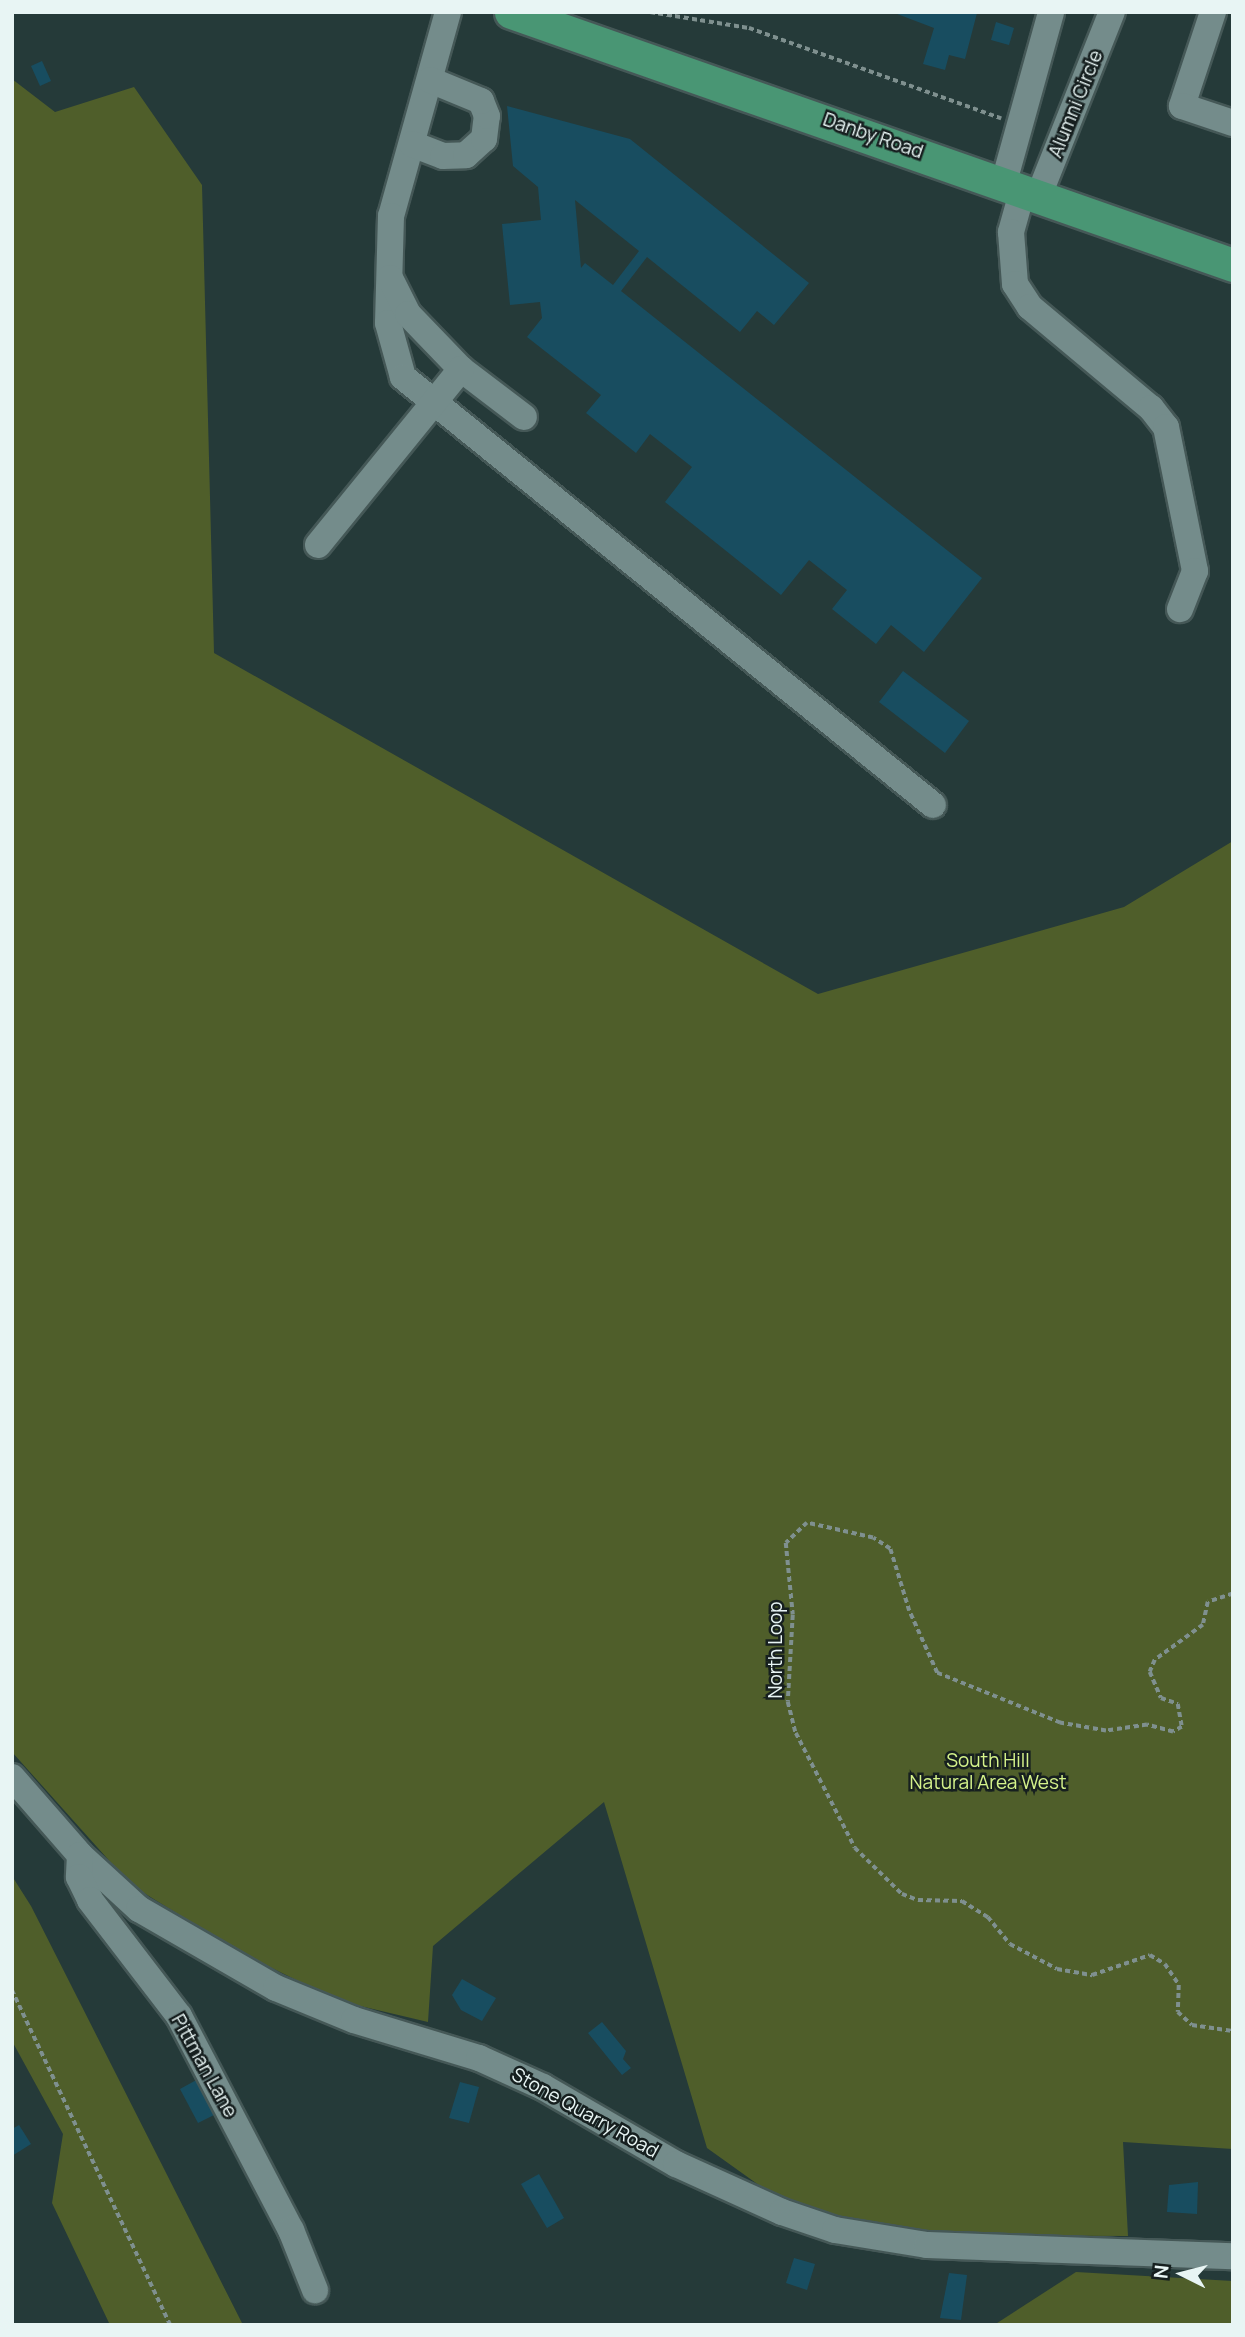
<!DOCTYPE html>
<style>
body{margin:0}
#map{position:relative;width:1245px;height:2337px;overflow:hidden;background:#253a39;font-family:Manrope,sans-serif}
div>[style]{position:absolute}
.green>*{inset:0;background:#4f5e2a}
.stream>*{height:5px;margin:-2.5px;padding:0 2.5px;transform-origin:2.5px;border-radius:2.5px;background:#00144a}
.building>*{inset:0;background:#184d60}
.path>*{height:3.5px;margin-top:-1.75px;transform-origin:0;background:repeating-linear-gradient(90deg,#7f908f 0 5px,transparent 0 8.5px)}
.roads{filter:drop-shadow(2px 0 #455857) drop-shadow(-2px 0 #455857) drop-shadow(0 2px #455857) drop-shadow(0 -2px #455857)}
.minor>*{height:26px;margin:-13px;padding:0 13px;transform-origin:13px;border-radius:13px;background:#748c8b}
.major>*{height:33px;margin:-16.5px;padding:0 16.5px;transform-origin:16.5px;border-radius:16.5px;background:#499674}
span{translate:-50% -50%;white-space:nowrap;text-align:center;line-height:1.15;-webkit-text-stroke:5px #161f1f;paint-order:stroke}
.street-label{font-size:19px;color:#e8f5f4}
.park-label{font-size:19px;color:#d5f38b}
.frame{position:absolute;inset:0;border:14px solid #e8f5f4;pointer-events:none}
.north{position:absolute;left:1147px;top:2239px;width:70px;height:70px;-webkit-text-stroke:5px #161f1f;paint-order:stroke;rotate:276deg;font-size:19px;font-weight:700;line-height:28px;text-align:center;color:#e8f5f4}
.north::after{content:'';display:block;margin:auto;width:24px;height:32px;background:#e8f5f4;clip-path:polygon(50% 0,100% 100%,50% 72%,0 100%)}
</style>
<div id="map">
<div class="green">
<i style="clip-path:polygon(12px 79px,55px 112px,134px 87px,202px 185px,214px 653px,818px 994px,1124px 907px,1233px 841px,1233px 2149px,1123px 2142px,1128px 2236px,895px 2235px,770px 2193px,707px 2148px,604px 1802px,433px 1946px,428px 2022px,339px 2001px,241px 1953px,131px 1885px,12px 1752px)"></i>
<i style="clip-path:polygon(12px 1876px,31px 1906px,243px 2325px,110px 2325px,52px 2203px,63px 2134px,12px 2041px)"></i>
<i style="clip-path:polygon(1076px 2272px,1233px 2281px,1233px 2325px,994px 2325px)"></i>
</div>
<div class="stream">
<i style="left:1144px;top:2325px;width:42px"></i>
</div>
<div class="building">
<i style="clip-path:polygon(892px 12px,977px 13px,965px 59px,949px 55px,945px 70px,923px 64px,934px 28px)"></i>
<i style="clip-path:polygon(996px 22px,1014px 28px,1009px 45px,991px 40px)"></i>
<i style="clip-path:polygon(42px 61px,51px 81px,40px 86px,31px 66px)"></i>
<i style="clip-path:polygon(evenodd,507px 106px,630px 139px,809px 283px,774px 325px,757px 311px,740px 332px,647px 257px,621px 291px,982px 578px,924px 652px,891px 625px,876px 644px,832px 609px,847px 590px,809px 560px,781px 595px,665px 502px,692px 467px,650px 434px,636px 453px,586px 413px,601px 395px,527px 337px,542px 318px,540px 302px,510px 305px,502px 224px,541px 220px,538px 187px,513px 166px,507px 106px,575px 200px,639px 251px,613px 285px,585px 263px,581px 268px,575px 200px)"></i>
<i style="clip-path:polygon(903px 671px,969px 721px,945px 753px,879px 702px)"></i>
<i style="clip-path:polygon(462px 1979px,496px 1998px,482px 2021px,461px 2010px,452px 1995px)"></i>
<i style="clip-path:polygon(602px 2022px,626px 2051px,623px 2059px,631px 2068px,622px 2075px,588px 2033px)"></i>
<i style="clip-path:polygon(200px 2078px,220px 2112px,198px 2123px,180px 2089px)"></i>
<i style="clip-path:polygon(460px 2082px,479px 2087px,469px 2123px,449px 2118px)"></i>
<i style="clip-path:polygon(19px 2125px,31px 2144px,12px 2156px,12px 2129px)"></i>
<i style="clip-path:polygon(539px 2174px,564px 2218px,547px 2228px,521px 2184px)"></i>
<i style="clip-path:polygon(1198px 2182px,1197px 2214px,1167px 2212px,1169px 2185px)"></i>
<i style="clip-path:polygon(794px 2258px,815px 2264px,807px 2290px,786px 2283px)"></i>
<i style="clip-path:polygon(949px 2273px,967px 2275px,961px 2320px,940px 2318px)"></i>
</div>
<div class="path">
<i style="left:650px;top:12px;width:100px;rotate:9.2deg"></i>
<i style="left:749px;top:28px;width:268px;rotate:19.7deg"></i>
<i style="left:1233px;top:1594px;width:26px;rotate:162deg"></i>
<i style="left:1208px;top:1602px;width:24px;rotate:102deg"></i>
<i style="left:1203px;top:1625px;width:59px;rotate:143.9deg"></i>
<i style="left:1155px;top:1660px;width:13px;rotate:113deg"></i>
<i style="left:1150px;top:1672px;width:28px;rotate:67deg"></i>
<i style="left:1161px;top:1698px;width:18px;rotate:19deg"></i>
<i style="left:1178px;top:1704px;width:23px;rotate:80deg"></i>
<i style="left:1182px;top:1727px;width:10px;rotate:151deg"></i>
<i style="left:1173px;top:1732px;width:27px;rotate:-165deg"></i>
<i style="left:1147px;top:1725px;width:41px;rotate:171.7deg"></i>
<i style="left:1106px;top:1731px;width:47px;rotate:-170.1deg"></i>
<i style="left:1060px;top:1723px;width:133px;rotate:-157.9deg"></i>
<i style="left:937px;top:1673px;width:68px;rotate:-114.3deg"></i>
<i style="left:909px;top:1611px;width:65px;rotate:-107deg"></i>
<i style="left:890px;top:1549px;width:20px;rotate:-147deg"></i>
<i style="left:873px;top:1538px;width:68px;rotate:-167.2deg"></i>
<i style="left:807px;top:1523px;width:29px;rotate:136deg"></i>
<i style="left:786px;top:1543px;width:72px;rotate:84.4deg"></i>
<i style="left:793px;top:1615px;width:87px;rotate:93.3deg"></i>
<i style="left:788px;top:1702px;width:32px;rotate:76deg"></i>
<i style="left:796px;top:1733px;width:129px;rotate:62.8deg"></i>
<i style="left:855px;top:1848px;width:66px;rotate:44.4deg"></i>
<i style="left:902px;top:1894px;width:17px;rotate:21deg"></i>
<i style="left:918px;top:1900px;width:44px;rotate:1.3deg"></i>
<i style="left:962px;top:1901px;width:31px;rotate:32deg"></i>
<i style="left:988px;top:1917px;width:35px;rotate:51deg"></i>
<i style="left:1010px;top:1944px;width:53px;rotate:28deg"></i>
<i style="left:1057px;top:1969px;width:36px;rotate:10deg"></i>
<i style="left:1092px;top:1975px;width:61px;rotate:-19deg"></i>
<i style="left:1150px;top:1955px;width:17px;rotate:31deg"></i>
<i style="left:1165px;top:1964px;width:25px;rotate:56deg"></i>
<i style="left:1179px;top:1985px;width:27px;rotate:92deg"></i>
<i style="left:1178px;top:2012px;width:19px;rotate:43deg"></i>
<i style="left:1192px;top:2025px;width:41px;rotate:8.3deg"></i>
<i style="left:12px;top:1990px;width:370px;rotate:64.7deg"></i>
</div>
<div class="roads">
<div class="minor">
<i style="left:448px;top:12px;width:212px;rotate:105.6deg"></i>
<i style="left:391px;top:216px;width:107px;rotate:91.6deg"></i>
<i style="left:388px;top:323px;width:56px;rotate:74.5deg"></i>
<i style="left:403px;top:377px;width:681px;rotate:38.92deg"></i>
<i style="left:1213px;top:12px;width:99px;rotate:108.3deg"></i>
<i style="left:1182px;top:106px;width:54px;rotate:18.4deg"></i>
<i style="left:412px;top:144px;width:33px;rotate:21deg"></i>
<i style="left:443px;top:156px;width:23px;rotate:-2deg"></i>
<i style="left:466px;top:155px;width:24px;rotate:-42deg"></i>
<i style="left:484px;top:139px;width:23px;rotate:-83deg"></i>
<i style="left:487px;top:116px;width:16px;rotate:-112deg"></i>
<i style="left:481px;top:101px;width:55px;rotate:-157.6deg"></i>
<i style="left:1004px;top:182px;width:176px;rotate:-74.5deg"></i>
<i style="left:1023px;top:189px;width:45px;rotate:105.6deg"></i>
<i style="left:1011px;top:232px;width:52px;rotate:85.6deg"></i>
<i style="left:1015px;top:284px;width:27px;rotate:57deg"></i>
<i style="left:1030px;top:307px;width:158px;rotate:39.9deg"></i>
<i style="left:1151px;top:408px;width:24px;rotate:52deg"></i>
<i style="left:1166px;top:427px;width:147px;rotate:78.6deg"></i>
<i style="left:1195px;top:571px;width:41px;rotate:111.5deg"></i>
<i style="left:1039px;top:195px;width:197px;rotate:-68.3deg"></i>
<i style="left:390px;top:278px;width:40px;rotate:63.4deg"></i>
<i style="left:408px;top:314px;width:76px;rotate:46.1deg"></i>
<i style="left:461px;top:369px;width:79px;rotate:37.3deg"></i>
<i style="left:318px;top:545px;width:227px;rotate:-50.9deg"></i>
<i style="left:12px;top:1777px;width:103px;rotate:48.9deg"></i>
<i style="left:80px;top:1855px;width:80px;rotate:42.5deg"></i>
<i style="left:139px;top:1909px;width:158px;rotate:30deg"></i>
<i style="left:276px;top:1988px;width:84px;rotate:22.3deg"></i>
<i style="left:354px;top:2020px;width:131px;rotate:16.9deg"></i>
<i style="left:479px;top:2058px;width:70px;rotate:24.4deg"></i>
<i style="left:543px;top:2087px;width:154px;rotate:30.1deg"></i>
<i style="left:676px;top:2164px;width:116px;rotate:24.4deg"></i>
<i style="left:782px;top:2212px;width:56px;rotate:18.8deg"></i>
<i style="left:835px;top:2230px;width:93px;rotate:9.3deg"></i>
<i style="left:927px;top:2245px;width:306px;rotate:2.1deg"></i>
<i style="left:80px;top:1855px;width:22px;rotate:93deg"></i>
<i style="left:79px;top:1877px;width:25px;rotate:64deg"></i>
<i style="left:90px;top:1900px;width:146px;rotate:52.5deg"></i>
<i style="left:179px;top:2016px;width:242px;rotate:62.4deg"></i>
<i style="left:291px;top:2230px;width:65px;rotate:68.2deg"></i>
</div>
<div class="major">
<i style="left:511px;top:12px;width:765px;rotate:19.31deg"></i>
</div>
</div>
<div class="street-label">
<span style="left:1076px;top:104px;rotate:-68deg">Alumni Circle</span>
<span style="left:873px;top:136px;rotate:19deg">Danby Road</span>
<span style="left:776px;top:1650px;rotate:-90deg">North Loop</span>
<span style="left:204px;top:2066px;rotate:61deg">Pittman Lane</span>
<span style="left:585px;top:2113px;rotate:29deg">Stone Quarry Road</span>
</div>
<div class="park-label">
<span style="left:988px;top:1772px">South Hill<br>Natural Area West</span>
</div>
<div class="frame"></div>
<div class="north">N</div>
</div>
